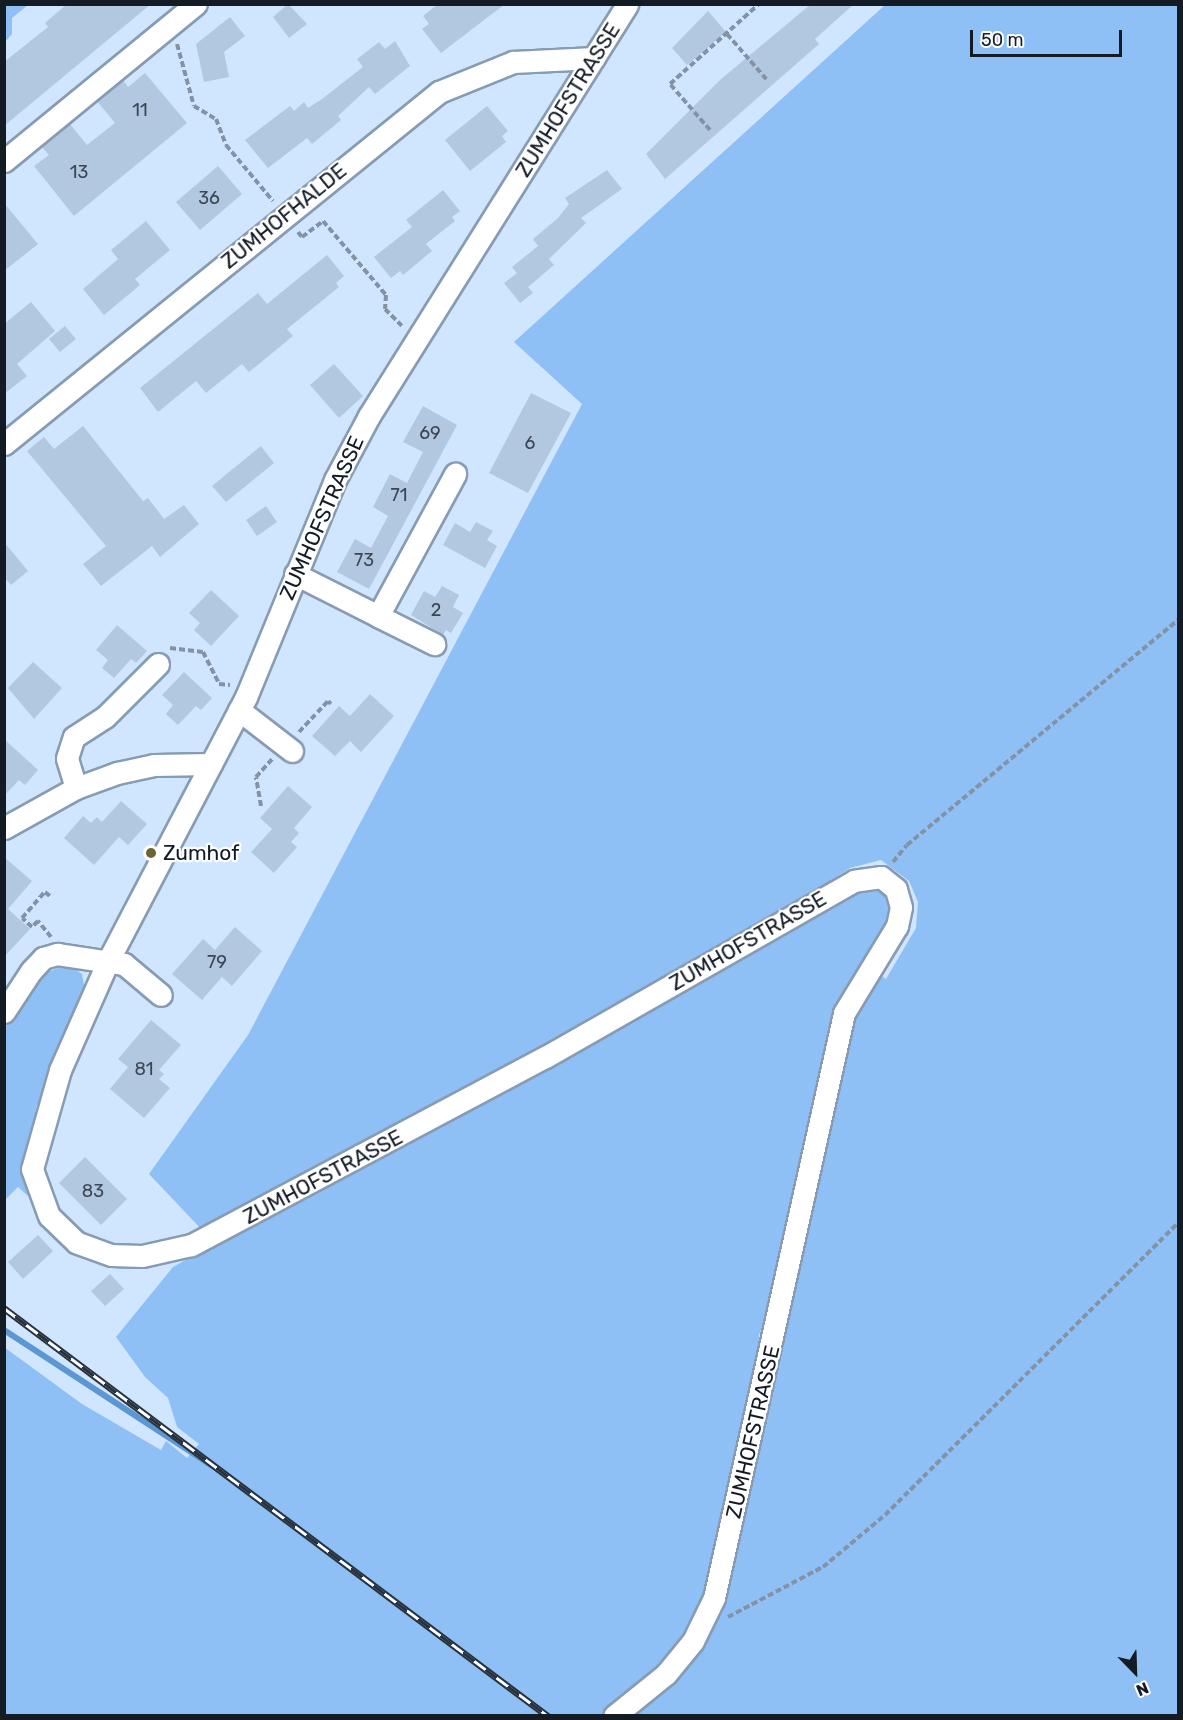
<!DOCTYPE html>
<style>
body{margin:0}
#map{position:relative;width:1183px;height:1720px;overflow:hidden;background:#d0e6ff;font-family:Rubik,sans-serif}
div>[style]{position:absolute}
.green>*{inset:0;background:#8ec0f5}
.stream>*{height:6px;margin:-3px;padding:0 3px;transform-origin:3px;border-radius:3px;background:#5c96d3}
.building>*{inset:0;background:#b2c8e0}
.path>*{height:4px;margin-top:-2px;transform-origin:0;background:repeating-linear-gradient(90deg,#8393a5 0 6px,transparent 0 9px)}
.roads{filter:drop-shadow(2px 0 #879cb3) drop-shadow(-2px 0 #879cb3) drop-shadow(0 2px #879cb3) drop-shadow(0 -2px #879cb3)}
.minor>*{height:21px;margin:-10.5px;padding:0 10.5px;transform-origin:10.5px;border-radius:10.5px;background:#fff}
.rail>*{height:7px;margin-top:-3.5px;transform-origin:0;background:repeating-linear-gradient(90deg,#fff 0 14px,#28313c 0 28px);box-sizing:border-box;border-block:2px solid #28313c}
.dots>*{width:16px;height:16px;translate:-50% -50%;box-sizing:border-box;border:3px solid #fff;border-radius:50%}
span{translate:-50% -50%;white-space:nowrap;text-align:center;line-height:1.15;-webkit-text-stroke:4.5px #fff;paint-order:stroke}
.number-label{font-size:18px;color:#3b4653}
.number-label span{-webkit-text-stroke-width:0}
.street-label{font-size:21px;color:#131b24}
.poi-label{font-size:21px;color:#131b24}
.left{translate:0 -50%;text-align:left}
.frame{position:absolute;inset:0;border:6px solid #131b24;pointer-events:none}
.north{position:absolute;left:1105px;top:1642px;width:60px;height:60px;-webkit-text-stroke:4px #fff;paint-order:stroke;rotate:157deg;font-size:16px;font-weight:700;line-height:24px;text-align:center;color:#131b24}
.north::after{content:'';display:block;margin:auto;width:21px;height:27px;background:#131b24;clip-path:polygon(50% 0,100% 100%,50% 72%,0 100%)}
.scale{position:absolute;left:970px;top:30px;width:152px;height:27px;box-sizing:border-box;border:3px solid #131b24;border-top:0;padding-left:8px;font-size:18px;line-height:21px;white-space:nowrap;color:#131b24;-webkit-text-stroke:4px #fff;paint-order:stroke}
</style>
<div id="map">
<div class="green">
<i style="clip-path:polygon(5px 4px,28px 5px,12px 18px,12px 34px,5px 42px)"></i>
<i style="clip-path:polygon(885px 5px,1178px 5px,1178px 1715px,621px 1715px,697px 1638px,852px 1015px,875px 971px,886px 979px,916px 928px,918px 902px,909px 881px,881px 860px,850px 868px,719px 953px,203px 1231px,149px 1174px,248px 1035px,582px 404px,514px 342px)"></i>
<i style="clip-path:polygon(874px 881px,891px 898px,891px 916px,839px 1007px,771px 1305px,759px 1335px,757px 1376px,705px 1595px,689px 1626px,658px 1665px,602px 1715px,5px 1715px,4px 1347px,82px 1404px,161px 1450px,166px 1441px,187px 1458px,199px 1444px,177px 1427px,168px 1398px,145px 1377px,116px 1337px,173px 1267px)"></i>
<i style="clip-path:polygon(68px 964px,82px 974px,85px 991px,36px 1108px,25px 1171px,30px 1192px,28px 1196px,18px 1187px,5px 1200px,4px 1029px,43px 974px)"></i>
</div>
<div class="stream">
<i style="left:4px;top:1330px;width:247px;rotate:33.1deg"></i>
</div>
<div class="building">
<i style="clip-path:polygon(67px 4px,151px 4px,4px 126px,4px 62px,48px 27px,45px 23px)"></i>
<i style="clip-path:polygon(288px 4px,307px 24px,289px 38px,273px 17px)"></i>
<i style="clip-path:polygon(438px 4px,505px 4px,441px 53px,422px 29px,429px 24px,423px 16px)"></i>
<i style="clip-path:polygon(811px 4px,854px 4px,815px 39px,819px 44px,665px 179px,646px 154px,720px 80px)"></i>
<i style="clip-path:polygon(708px 11px,726px 32px,687px 65px,672px 48px)"></i>
<i style="clip-path:polygon(230px 17px,245px 36px,224px 52px,229px 77px,204px 82px,196px 44px)"></i>
<i style="clip-path:polygon(395px 41px,410px 66px,375px 94px,369px 87px,338px 116px,341px 120px,312px 144px,307px 138px,268px 168px,245px 140px,290px 106px,294px 111px,304px 102px,308px 108px,322px 99px,363px 67px,357px 59px,379px 42px,385px 49px)"></i>
<i style="clip-path:polygon(145px 73px,187px 123px,74px 216px,34px 166px,49px 155px,42px 147px,70px 124px,87px 145px,115px 123px,97px 101px,123px 80px,128px 87px)"></i>
<i style="clip-path:polygon(487px 106px,508px 131px,502px 136px,506px 142px,470px 171px,445px 140px)"></i>
<i style="clip-path:polygon(218px 166px,242px 194px,200px 230px,176px 202px)"></i>
<i style="clip-path:polygon(607px 170px,622px 189px,581px 218px,586px 223px,549px 259px,554px 265px,528px 287px,533px 293px,520px 303px,504px 283px,517px 273px,512px 267px,538px 246px,533px 239px,558px 218px,569px 204px,565px 198px)"></i>
<i style="clip-path:polygon(443px 190px,460px 211px,452px 217px,455px 221px,426px 244px,432px 251px,403px 275px,400px 271px,391px 278px,374px 257px,412px 227px,406px 220px)"></i>
<i style="clip-path:polygon(4px 203px,38px 244px,4px 271px)"></i>
<i style="clip-path:polygon(146px 221px,170px 250px,135px 279px,140px 285px,104px 315px,83px 289px,118px 259px,111px 250px)"></i>
<i style="clip-path:polygon(327px 255px,344px 276px,336px 283px,339px 287px,287px 329px,293px 336px,249px 372px,242px 364px,206px 393px,196px 381px,158px 412px,140px 388px,258px 293px,267px 304px)"></i>
<i style="clip-path:polygon(31px 302px,55px 331px,17px 364px,27px 376px,4px 394px,4px 324px)"></i>
<i style="clip-path:polygon(65px 326px,76px 339px,60px 352px,49px 339px)"></i>
<i style="clip-path:polygon(334px 364px,363px 396px,339px 418px,310px 385px)"></i>
<i style="clip-path:polygon(531px 393px,571px 413px,528px 493px,489px 473px)"></i>
<i style="clip-path:polygon(423px 406px,457px 425px,369px 589px,337px 572px,355px 539px,371px 548px,388px 516px,373px 507px,390px 474px,407px 483px,423px 452px,403px 442px)"></i>
<i style="clip-path:polygon(83px 426px,143px 501px,148px 498px,164px 519px,184px 505px,199px 524px,160px 557px,152px 546px,101px 586px,83px 564px,106px 546px,27px 451px,44px 437px,54px 449px)"></i>
<i style="clip-path:polygon(261px 446px,274px 463px,226px 502px,212px 486px)"></i>
<i style="clip-path:polygon(266px 506px,277px 522px,257px 536px,246px 520px)"></i>
<i style="clip-path:polygon(476px 522px,493px 531px,487px 540px,497px 546px,485px 568px,443px 545px,455px 523px,470px 532px)"></i>
<i style="clip-path:polygon(4px 542px,28px 571px,11px 585px,4px 577px)"></i>
<i style="clip-path:polygon(442px 586px,459px 595px,453px 607px,463px 613px,451px 633px,446px 630px,443px 635px,411px 615px,424px 591px,435px 597px)"></i>
<i style="clip-path:polygon(211px 590px,239px 616px,211px 646px,194px 630px,200px 623px,189px 613px)"></i>
<i style="clip-path:polygon(117px 625px,147px 651px,136px 663px,131px 659px,114px 678px,102px 668px,108px 660px,96px 650px)"></i>
<i style="clip-path:polygon(33px 662px,62px 688px,34px 719px,8px 688px)"></i>
<i style="clip-path:polygon(184px 672px,212px 698px,201px 710px,196px 706px,178px 725px,166px 714px,173px 705px,162px 695px)"></i>
<i style="clip-path:polygon(370px 694px,394px 716px,361px 752px,350px 741px,335px 756px,312px 736px,339px 706px,350px 716px)"></i>
<i style="clip-path:polygon(4px 739px,38px 770px,25px 785px,19px 780px,4px 796px)"></i>
<i style="clip-path:polygon(288px 786px,312px 807px,294px 828px,299px 833px,291px 842px,297px 847px,274px 873px,251px 852px,272px 829px,260px 818px)"></i>
<i style="clip-path:polygon(121px 801px,147px 824px,128px 845px,119px 837px,94px 865px,64px 838px,83px 816px,91px 823px,97px 817px,102px 822px)"></i>
<i style="clip-path:polygon(4px 857px,32px 881px,8px 909px,30px 929px,4px 957px)"></i>
<i style="clip-path:polygon(235px 927px,262px 951px,232px 986px,222px 977px,202px 1000px,172px 974px,203px 939px,215px 950px)"></i>
<i style="clip-path:polygon(151px 1020px,181px 1045px,159px 1070px,164px 1074px,159px 1079px,170px 1088px,144px 1118px,110px 1089px,128px 1067px,118px 1059px)"></i>
<i style="clip-path:polygon(85px 1157px,127px 1199px,101px 1225px,59px 1183px)"></i>
<i style="clip-path:polygon(38px 1235px,53px 1251px,23px 1279px,8px 1262px)"></i>
<i style="clip-path:polygon(110px 1274px,124px 1289px,105px 1306px,91px 1291px)"></i>
</div>
<div class="path">
<i style="left:727px;top:34px;width:61px;rotate:49deg"></i>
<i style="left:177px;top:44px;width:64px;rotate:74.7deg"></i>
<i style="left:194px;top:106px;width:26px;rotate:31deg"></i>
<i style="left:216px;top:119px;width:28px;rotate:69deg"></i>
<i style="left:226px;top:145px;width:73px;rotate:50deg"></i>
<i style="left:710px;top:130px;width:61px;rotate:-131deg"></i>
<i style="left:670px;top:84px;width:120px;rotate:-42deg"></i>
<i style="left:298px;top:232px;width:6px;rotate:51deg"></i>
<i style="left:302px;top:237px;width:26px;rotate:-37deg"></i>
<i style="left:323px;top:221px;width:97px;rotate:49.6deg"></i>
<i style="left:386px;top:295px;width:14px;rotate:94deg"></i>
<i style="left:385px;top:309px;width:25px;rotate:45deg"></i>
<i style="left:170px;top:648px;width:33px;rotate:7deg"></i>
<i style="left:203px;top:652px;width:36px;rotate:63deg"></i>
<i style="left:219px;top:684px;width:11px;rotate:5deg"></i>
<i style="left:299px;top:732px;width:42px;rotate:-46.9deg"></i>
<i style="left:328px;top:701px;width:4px;rotate:45deg"></i>
<i style="left:261px;top:806px;width:29px;rotate:-100deg"></i>
<i style="left:256px;top:777px;width:24px;rotate:-48deg"></i>
<i style="left:893px;top:862px;width:22px;rotate:-51deg"></i>
<i style="left:907px;top:845px;width:352px;rotate:-39.7deg"></i>
<i style="left:51px;top:937px;width:21px;rotate:-129deg"></i>
<i style="left:38px;top:921px;width:8px;rotate:135deg"></i>
<i style="left:32px;top:927px;width:13px;rotate:-138deg"></i>
<i style="left:22px;top:918px;width:35px;rotate:-49deg"></i>
<i style="left:45px;top:892px;width:8px;rotate:40deg"></i>
<i style="left:728px;top:1617px;width:107px;rotate:-27.8deg"></i>
<i style="left:823px;top:1567px;width:81px;rotate:-40deg"></i>
<i style="left:885px;top:1515px;width:414px;rotate:-44.9deg"></i>
</div>
<div class="roads">
<div class="minor">
<i style="left:4px;top:161px;width:248px;rotate:-39.3deg"></i>
<i style="left:4px;top:444px;width:560px;rotate:-38.98deg"></i>
<i style="left:439px;top:92px;width:80px;rotate:-22.1deg"></i>
<i style="left:513px;top:62px;width:81px;rotate:-2.8deg"></i>
<i style="left:295px;top:574px;width:93px;rotate:26.8deg"></i>
<i style="left:378px;top:616px;width:162px;rotate:-61.5deg"></i>
<i style="left:378px;top:616px;width:63px;rotate:26.6deg"></i>
<i style="left:239px;top:710px;width:67px;rotate:37.7deg"></i>
<i style="left:76px;top:788px;width:31px;rotate:-107deg"></i>
<i style="left:67px;top:758px;width:22px;rotate:-72deg"></i>
<i style="left:74px;top:737px;width:37px;rotate:-33deg"></i>
<i style="left:105px;top:717px;width:75px;rotate:-45deg"></i>
<i style="left:4px;top:828px;width:82px;rotate:-29.1deg"></i>
<i style="left:76px;top:788px;width:44px;rotate:-20.1deg"></i>
<i style="left:117px;top:773px;width:38px;rotate:-12deg"></i>
<i style="left:154px;top:765px;width:57px;rotate:-1deg"></i>
<i style="left:4px;top:1012px;width:49px;rotate:-56.6deg"></i>
<i style="left:31px;top:971px;width:18px;rotate:-47deg"></i>
<i style="left:43px;top:958px;width:15px;rotate:-16deg"></i>
<i style="left:57px;top:954px;width:68px;rotate:8.5deg"></i>
<i style="left:124px;top:964px;width:48px;rotate:40deg"></i>
<i style="left:614px;top:1716px;width:67px;rotate:-38.9deg"></i>
<i style="left:666px;top:1674px;width:43px;rotate:-50.7deg"></i>
<i style="left:693px;top:1641px;width:48px;rotate:-64deg"></i>
<i style="left:714px;top:1598px;width:599px;rotate:-77.47deg"></i>
<i style="left:844px;top:1013px;width:102px;rotate:-58.7deg"></i>
<i style="left:897px;top:926px;width:19px;rotate:-78deg"></i>
<i style="left:901px;top:907px;width:19px;rotate:-106deg"></i>
<i style="left:896px;top:889px;width:19px;rotate:-141deg"></i>
<i style="left:881px;top:877px;width:27px;rotate:172deg"></i>
<i style="left:854px;top:881px;width:356px;rotate:150.3deg"></i>
<i style="left:545px;top:1057px;width:401px;rotate:152deg"></i>
<i style="left:191px;top:1245px;width:50px;rotate:167.3deg"></i>
<i style="left:142px;top:1256px;width:31px;rotate:-178deg"></i>
<i style="left:111px;top:1255px;width:37px;rotate:-160deg"></i>
<i style="left:76px;top:1242px;width:37px;rotate:-136deg"></i>
<i style="left:49px;top:1216px;width:50px;rotate:-109.9deg"></i>
<i style="left:32px;top:1169px;width:103px;rotate:-74.2deg"></i>
<i style="left:60px;top:1070px;width:121px;rotate:-66.2deg"></i>
<i style="left:109px;top:959px;width:296px;rotate:-62.4deg"></i>
<i style="left:246px;top:697px;width:235px;rotate:-67.7deg"></i>
<i style="left:335px;top:480px;width:72px;rotate:-62deg"></i>
<i style="left:369px;top:416px;width:486px;rotate:-57.9deg"></i>
</div>
</div>
<div class="rail">
<i style="left:4px;top:1308px;width:680px;rotate:36.87deg"></i>
</div>
<div class="dots">
<i style="left:151px;top:853px;background:#6c6431"></i>
</div>
<div class="number-label">
<span style="left:140px;top:110px">11</span>
<span style="left:79px;top:172px">13</span>
<span style="left:209px;top:198px">36</span>
<span style="left:430px;top:433px">69</span>
<span style="left:530px;top:443px">6</span>
<span style="left:399px;top:495px">71</span>
<span style="left:364px;top:560px">73</span>
<span style="left:436px;top:610px">2</span>
<span style="left:217px;top:962px">79</span>
<span style="left:144px;top:1069px">81</span>
<span style="left:93px;top:1191px">83</span>
</div>
<div class="street-label">
<span style="left:568px;top:100px;rotate:-58deg">ZUMHOFSTRASSE</span>
<span style="left:284px;top:216px;rotate:-39deg">ZUMHOFHALDE</span>
<span style="left:322px;top:518px;rotate:-66deg">ZUMHOFSTRASSE</span>
<span style="left:748px;top:941px;rotate:-30deg">ZUMHOFSTRASSE</span>
<span style="left:323px;top:1177px;rotate:-28deg">ZUMHOFSTRASSE</span>
<span style="left:753px;top:1432px;rotate:-77deg">ZUMHOFSTRASSE</span>
</div>
<div class="poi-label">
<span class="left" style="left:163px;top:853px">Zumhof</span>
</div>
<div class="frame"></div>
<div class="north">N</div>
<div class="scale">50 m</div>
</div>
